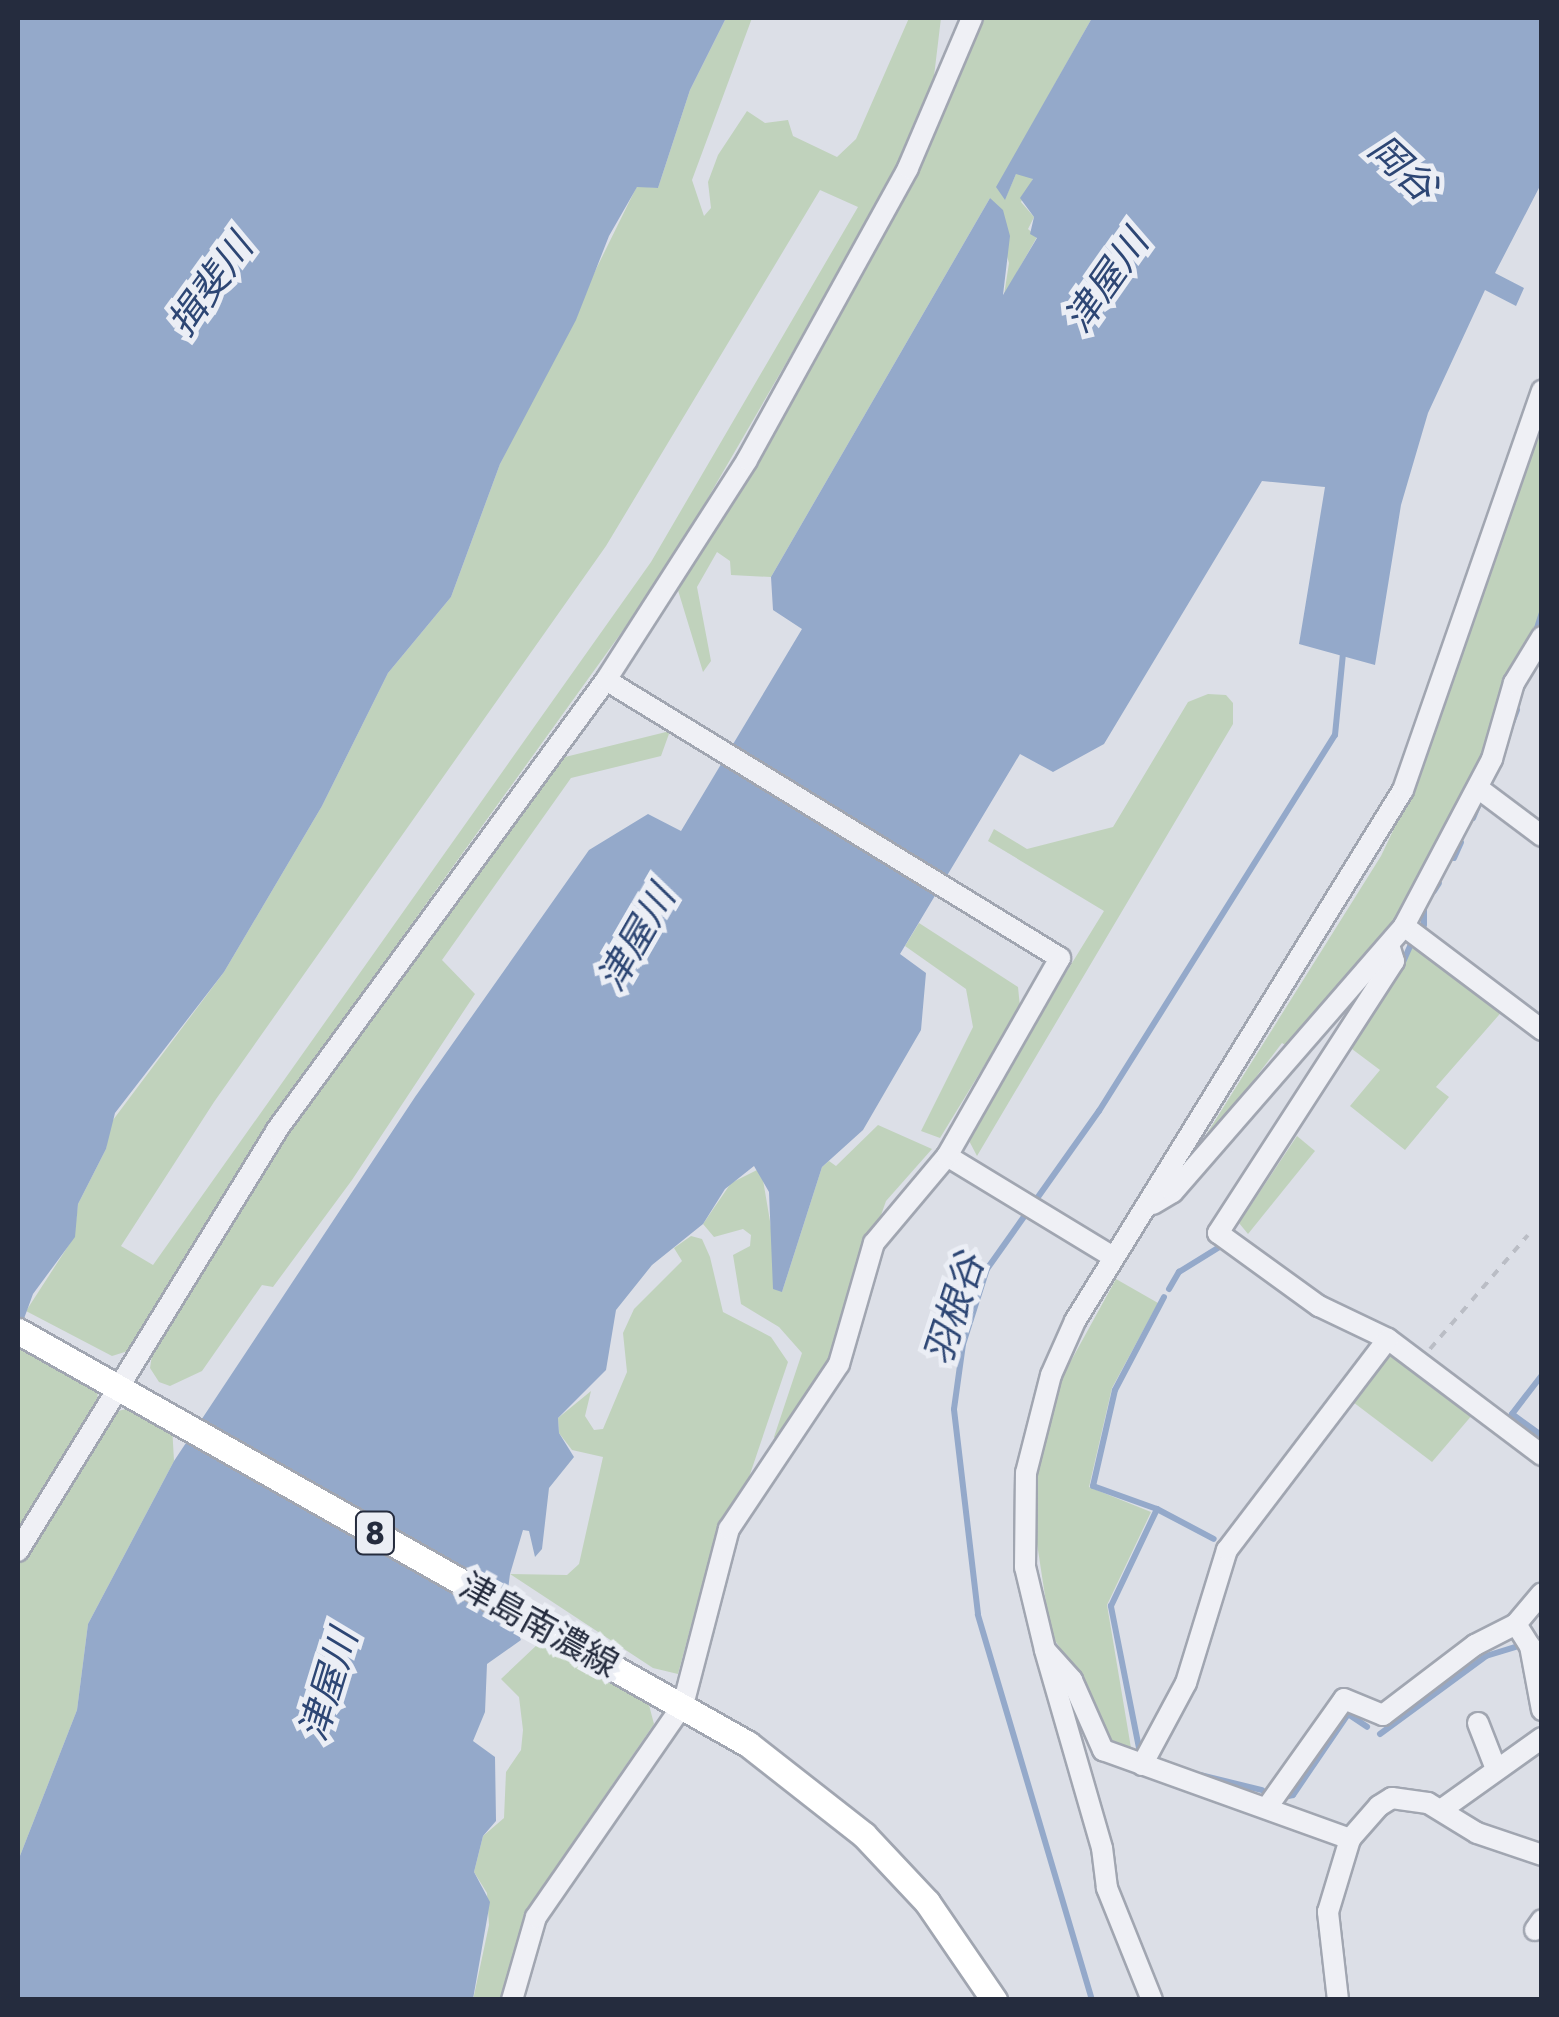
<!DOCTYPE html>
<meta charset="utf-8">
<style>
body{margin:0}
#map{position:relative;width:1559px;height:2017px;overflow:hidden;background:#dcdfe7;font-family:Jost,"Noto Sans JP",sans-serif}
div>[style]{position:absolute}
.green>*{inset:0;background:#c0d2bc}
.water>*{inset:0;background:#94a9ca}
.stream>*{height:6px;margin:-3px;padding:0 3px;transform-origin:3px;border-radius:3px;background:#94a9ca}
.path>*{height:4px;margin-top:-2px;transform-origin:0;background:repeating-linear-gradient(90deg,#babdc5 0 8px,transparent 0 16px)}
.roads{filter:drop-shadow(2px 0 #a1a6b1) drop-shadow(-2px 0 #a1a6b1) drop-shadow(0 2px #a1a6b1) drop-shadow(0 -2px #a1a6b1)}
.minor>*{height:20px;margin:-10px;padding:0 10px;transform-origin:10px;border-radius:10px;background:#eff0f5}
.major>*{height:25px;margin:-12.5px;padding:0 12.5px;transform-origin:12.5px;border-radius:12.5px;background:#fff}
span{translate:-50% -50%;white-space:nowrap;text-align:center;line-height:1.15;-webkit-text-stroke:10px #ebeef5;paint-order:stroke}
.shield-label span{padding:2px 8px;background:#ebeef5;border:2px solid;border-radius:8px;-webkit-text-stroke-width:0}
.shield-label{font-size:32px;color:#252c3e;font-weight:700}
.street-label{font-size:35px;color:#252c3e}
.water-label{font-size:38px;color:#2d4674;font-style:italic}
.frame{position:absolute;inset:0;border:20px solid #252c3e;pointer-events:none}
</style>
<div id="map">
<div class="green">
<i style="clip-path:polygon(evenodd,726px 18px,752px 18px,692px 180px,704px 216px,711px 208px,708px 182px,718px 155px,747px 111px,765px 123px,788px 120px,793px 136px,837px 157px,856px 139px,909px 18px,941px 18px,932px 93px,902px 163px,665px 572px,267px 1125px,128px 1351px,112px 1356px,26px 1311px,74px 1237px,78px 1204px,106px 1149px,110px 1124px,224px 972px,322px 806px,388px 673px,451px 597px,500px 464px,637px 186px,658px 188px,690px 90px,726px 18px,820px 190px,858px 207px,651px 562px,153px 1265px,121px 1246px,214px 1102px,606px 546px,820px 190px)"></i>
<i style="clip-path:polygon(979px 18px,1092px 18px,997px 187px,1005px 199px,1016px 174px,1025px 171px,1033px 179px,1021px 202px,1034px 217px,1028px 229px,1037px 237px,1004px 295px,1009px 263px,990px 198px,771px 577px,731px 575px,730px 561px,717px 552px,697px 587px,711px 661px,703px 672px,677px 587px)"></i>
<i style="clip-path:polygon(1541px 420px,1541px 624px,1506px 675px,1476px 770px,1396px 922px,1292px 1049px,1282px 1043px,1179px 1178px,1381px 856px,1411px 793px)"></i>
<i style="clip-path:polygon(1208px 694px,1226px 695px,1233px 703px,1233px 724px,977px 1156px,966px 1135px,1104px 911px,988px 841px,994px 829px,1027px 849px,1113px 827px,1188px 702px)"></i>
<i style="clip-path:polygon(670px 731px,661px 756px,571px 778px,442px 960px,475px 994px,352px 1180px,273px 1287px,262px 1285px,202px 1371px,170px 1386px,159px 1382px,150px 1368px,152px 1355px,286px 1138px,557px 759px)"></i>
<i style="clip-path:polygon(919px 923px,1018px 987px,1020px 1007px,940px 1138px,921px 1131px,973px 1027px,966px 989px,905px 946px)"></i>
<i style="clip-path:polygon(1414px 944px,1505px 1008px,1436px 1087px,1449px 1097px,1405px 1150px,1350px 1106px,1380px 1070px,1352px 1049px)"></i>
<i style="clip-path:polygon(878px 1125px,932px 1149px,886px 1201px,829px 1363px,778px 1442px,774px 1437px,802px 1353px,779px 1327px,741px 1304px,733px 1255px,750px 1246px,751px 1235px,743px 1229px,714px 1237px,703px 1224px,731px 1183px,761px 1168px,782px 1292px,822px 1167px,829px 1161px,836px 1166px)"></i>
<i style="clip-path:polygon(1297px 1136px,1315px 1151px,1248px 1234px,1239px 1223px)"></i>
<i style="clip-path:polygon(691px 1236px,702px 1239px,710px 1257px,723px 1312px,771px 1337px,788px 1362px,743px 1495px,718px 1526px,678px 1674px,653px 1668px,510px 1574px,567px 1575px,579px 1564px,603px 1457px,572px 1450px,559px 1433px,558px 1418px,591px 1391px,585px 1416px,594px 1430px,603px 1429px,627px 1372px,623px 1333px,634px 1309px,682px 1261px,674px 1248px)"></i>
<i style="clip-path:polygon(1116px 1279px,1158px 1303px,1112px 1388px,1089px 1487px,1151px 1512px,1107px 1605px,1132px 1754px,1104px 1741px,1073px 1666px,1051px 1635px,1034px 1524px,1037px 1472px,1061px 1379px)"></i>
<i style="clip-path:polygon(18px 1336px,97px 1384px,98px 1407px,18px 1536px)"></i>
<i style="clip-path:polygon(1391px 1350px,1473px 1414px,1432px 1462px,1349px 1399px)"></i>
<i style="clip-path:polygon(130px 1408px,172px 1425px,174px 1461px,88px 1624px,77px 1710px,18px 1861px,18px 1561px,118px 1411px)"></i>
<i style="clip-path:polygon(539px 1643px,649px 1705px,654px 1724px,529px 1906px,503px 1999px,473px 2000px,489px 1925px,487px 1893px,474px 1872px,483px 1836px,504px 1818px,506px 1772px,521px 1750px,523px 1730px,519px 1697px,501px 1679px)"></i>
</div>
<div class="water">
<i style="clip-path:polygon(18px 18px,726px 18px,690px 90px,658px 188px,637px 187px,609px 236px,576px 320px,500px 464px,451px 597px,388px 673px,322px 806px,224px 972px,115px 1113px,106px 1149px,78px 1204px,75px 1237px,33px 1294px,18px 1335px)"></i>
<i style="clip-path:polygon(1092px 18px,1541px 18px,1541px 184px,1495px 273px,1524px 288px,1516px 306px,1485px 290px,1428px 413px,1401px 505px,1375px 665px,1299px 644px,1325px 487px,1262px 481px,1104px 744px,1053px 772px,1020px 754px,900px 954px,926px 973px,921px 1030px,863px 1130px,822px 1167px,782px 1292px,773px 1289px,769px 1192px,754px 1166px,725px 1189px,703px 1224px,652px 1265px,616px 1310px,606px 1370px,558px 1418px,559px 1433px,574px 1457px,549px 1488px,542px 1549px,535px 1557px,529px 1531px,523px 1530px,510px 1574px,506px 1605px,521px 1640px,487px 1664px,485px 1712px,473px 1741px,495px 1757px,496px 1821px,483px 1836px,474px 1872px,490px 1902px,473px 1999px,18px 1999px,18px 1861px,77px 1710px,88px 1624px,174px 1461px,415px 1097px,589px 850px,648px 814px,681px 831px,802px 629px,773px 610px,771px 577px,990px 198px,1003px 210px,1010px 236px,1003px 295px,1037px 238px,1030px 234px,1034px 217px,1020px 198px,1033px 179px,1016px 174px,1005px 200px,996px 187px)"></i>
</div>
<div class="stream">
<i style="left:1537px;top:628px;width:16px;rotate:-72deg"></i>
<i style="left:1512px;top:723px;width:14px;rotate:-69deg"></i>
<i style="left:1473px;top:818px;width:15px;rotate:-67deg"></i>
<i style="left:1454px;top:858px;width:17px;rotate:-66deg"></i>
<i style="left:1434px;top:891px;width:9px;rotate:-58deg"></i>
<i style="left:1424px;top:925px;width:18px;rotate:-90deg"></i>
<i style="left:1403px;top:962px;width:22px;rotate:-66deg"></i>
<i style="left:1169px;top:1289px;width:20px;rotate:-60deg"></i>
<i style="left:1179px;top:1272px;width:49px;rotate:-31.8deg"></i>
<i style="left:1542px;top:1375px;width:49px;rotate:127.6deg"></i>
<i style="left:1512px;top:1414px;width:37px;rotate:36deg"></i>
<i style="left:1157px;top:1509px;width:64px;rotate:27.8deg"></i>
<i style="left:1380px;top:1734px;width:132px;rotate:-36.3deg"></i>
<i style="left:1486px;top:1656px;width:31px;rotate:-17deg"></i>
<i style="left:1139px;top:1748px;width:145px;rotate:-101.2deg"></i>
<i style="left:1111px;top:1606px;width:107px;rotate:-64.6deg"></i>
<i style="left:1157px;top:1509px;width:68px;rotate:-160.2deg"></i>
<i style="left:1093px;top:1486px;width:98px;rotate:-77.1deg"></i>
<i style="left:1115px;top:1390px;width:105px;rotate:-62.2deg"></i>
<i style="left:1200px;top:1775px;width:64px;rotate:13.6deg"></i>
<i style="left:1284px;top:1797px;width:9px;rotate:-13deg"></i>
<i style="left:1293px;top:1795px;width:98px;rotate:-55.8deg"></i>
<i style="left:1348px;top:1714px;width:23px;rotate:34deg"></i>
<i style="left:1092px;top:2000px;width:402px;rotate:-106.5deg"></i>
<i style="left:978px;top:1614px;width:206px;rotate:-96.7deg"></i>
<i style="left:954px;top:1409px;width:66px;rotate:-82.1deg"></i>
<i style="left:963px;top:1344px;width:79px;rotate:-72.3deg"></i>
<i style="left:987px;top:1269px;width:194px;rotate:-54.7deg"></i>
<i style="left:1099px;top:1111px;width:444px;rotate:-57.9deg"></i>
<i style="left:1335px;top:735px;width:82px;rotate:-84.4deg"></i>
</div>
<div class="path">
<i style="left:1430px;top:1349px;width:150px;rotate:-49.3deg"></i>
</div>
<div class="roads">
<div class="minor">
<i style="left:1478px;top:788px;width:80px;rotate:36.9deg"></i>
<i style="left:1404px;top:926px;width:173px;rotate:37deg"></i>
<i style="left:1389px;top:945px;width:17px;rotate:73deg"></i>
<i style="left:1394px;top:961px;width:324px;rotate:122.9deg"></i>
<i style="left:1218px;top:1233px;width:125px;rotate:35.9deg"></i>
<i style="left:1319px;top:1306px;width:76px;rotate:25.6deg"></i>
<i style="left:1388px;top:1339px;width:193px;rotate:37deg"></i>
<i style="left:947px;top:1156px;width:194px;rotate:31.3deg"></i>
<i style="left:1153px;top:1204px;width:23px;rotate:-31deg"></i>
<i style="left:1173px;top:1192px;width:352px;rotate:-49deg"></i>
<i style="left:1404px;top:926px;width:189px;rotate:-62.2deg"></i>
<i style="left:1492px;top:759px;width:79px;rotate:-73.9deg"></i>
<i style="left:1514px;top:683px;width:54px;rotate:-58.7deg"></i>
<i style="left:18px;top:1551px;width:493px;rotate:-58.4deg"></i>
<i style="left:276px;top:1131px;width:559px;rotate:-53.81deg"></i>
<i style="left:606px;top:680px;width:261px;rotate:-57.3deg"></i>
<i style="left:747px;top:460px;width:333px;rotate:-61.1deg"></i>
<i style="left:908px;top:168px;width:163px;rotate:-66.9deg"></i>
<i style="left:1516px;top:1624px;width:26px;rotate:58deg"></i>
<i style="left:1530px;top:1646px;width:65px;rotate:79.4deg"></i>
<i style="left:1046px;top:1651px;width:39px;rotate:48deg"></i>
<i style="left:1072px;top:1680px;width:77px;rotate:66.1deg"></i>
<i style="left:1103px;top:1750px;width:263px;rotate:19.8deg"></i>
<i style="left:1478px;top:1723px;width:49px;rotate:68.6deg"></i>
<i style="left:1142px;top:1765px;width:93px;rotate:-61.8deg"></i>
<i style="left:1186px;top:1683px;width:139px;rotate:-72.9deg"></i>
<i style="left:1227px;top:1550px;width:265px;rotate:-52.7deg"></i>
<i style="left:1268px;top:1806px;width:131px;rotate:-54.6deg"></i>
<i style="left:1344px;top:1699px;width:42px;rotate:22.3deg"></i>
<i style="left:1383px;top:1715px;width:116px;rotate:-37.3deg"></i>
<i style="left:1475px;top:1645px;width:46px;rotate:-27.1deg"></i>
<i style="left:1516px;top:1624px;width:40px;rotate:-50deg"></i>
<i style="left:1441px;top:1810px;width:124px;rotate:-35.5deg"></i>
<i style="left:1535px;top:1930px;width:12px;rotate:-55deg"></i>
<i style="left:512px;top:2000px;width:86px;rotate:-73.9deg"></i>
<i style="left:536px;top:1917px;width:258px;rotate:-55.3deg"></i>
<i style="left:683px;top:1705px;width:182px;rotate:-75.4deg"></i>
<i style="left:729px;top:1529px;width:198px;rotate:-56.3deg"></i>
<i style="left:839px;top:1364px;width:126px;rotate:-73.9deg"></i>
<i style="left:874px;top:1243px;width:114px;rotate:-50deg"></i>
<i style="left:947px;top:1156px;width:228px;rotate:-60.3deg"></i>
<i style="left:1060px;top:958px;width:532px;rotate:-148.52deg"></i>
<i style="left:1152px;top:2000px;width:121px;rotate:-111.9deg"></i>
<i style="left:1107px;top:1888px;width:40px;rotate:-97.1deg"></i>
<i style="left:1102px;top:1848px;width:206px;rotate:-106.1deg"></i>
<i style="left:1045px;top:1650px;width:85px;rotate:-103.5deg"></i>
<i style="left:1025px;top:1567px;width:94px;rotate:-89.4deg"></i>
<i style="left:1026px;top:1473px;width:101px;rotate:-75.7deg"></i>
<i style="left:1051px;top:1375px;width:59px;rotate:-66deg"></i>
<i style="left:1075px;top:1321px;width:624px;rotate:-58.3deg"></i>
<i style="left:1403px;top:790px;width:423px;rotate:-70.8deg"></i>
<i style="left:1338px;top:2000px;width:89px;rotate:-96.5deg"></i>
<i style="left:1328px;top:1912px;width:76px;rotate:-73.2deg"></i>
<i style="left:1350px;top:1839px;width:44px;rotate:-48.7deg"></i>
<i style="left:1379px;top:1806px;width:15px;rotate:-32deg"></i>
<i style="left:1392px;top:1798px;width:36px;rotate:8deg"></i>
<i style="left:1428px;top:1803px;width:57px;rotate:31.5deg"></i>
<i style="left:1477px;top:1833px;width:69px;rotate:18.7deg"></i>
</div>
<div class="major">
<i style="left:18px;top:1331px;width:839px;rotate:29.5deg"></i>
<i style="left:748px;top:1744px;width:147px;rotate:38.1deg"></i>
<i style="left:864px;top:1835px;width:92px;rotate:46.8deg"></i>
<i style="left:927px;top:1902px;width:119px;rotate:55.6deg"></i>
</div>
</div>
<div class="shield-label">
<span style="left:375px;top:1533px">8</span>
</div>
<div class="street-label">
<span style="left:539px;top:1625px;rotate:29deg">津島南濃線</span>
</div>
<div class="water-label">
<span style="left:1403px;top:168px;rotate:43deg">岡谷</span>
<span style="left:1106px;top:281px;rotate:-55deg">津屋川</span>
<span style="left:210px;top:285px;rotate:-54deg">揖斐川</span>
<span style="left:636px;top:938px;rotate:-60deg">津屋川</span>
<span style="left:954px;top:1309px;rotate:-72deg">羽根谷</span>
<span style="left:328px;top:1685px;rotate:-73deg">津屋川</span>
</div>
<div class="frame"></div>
</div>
